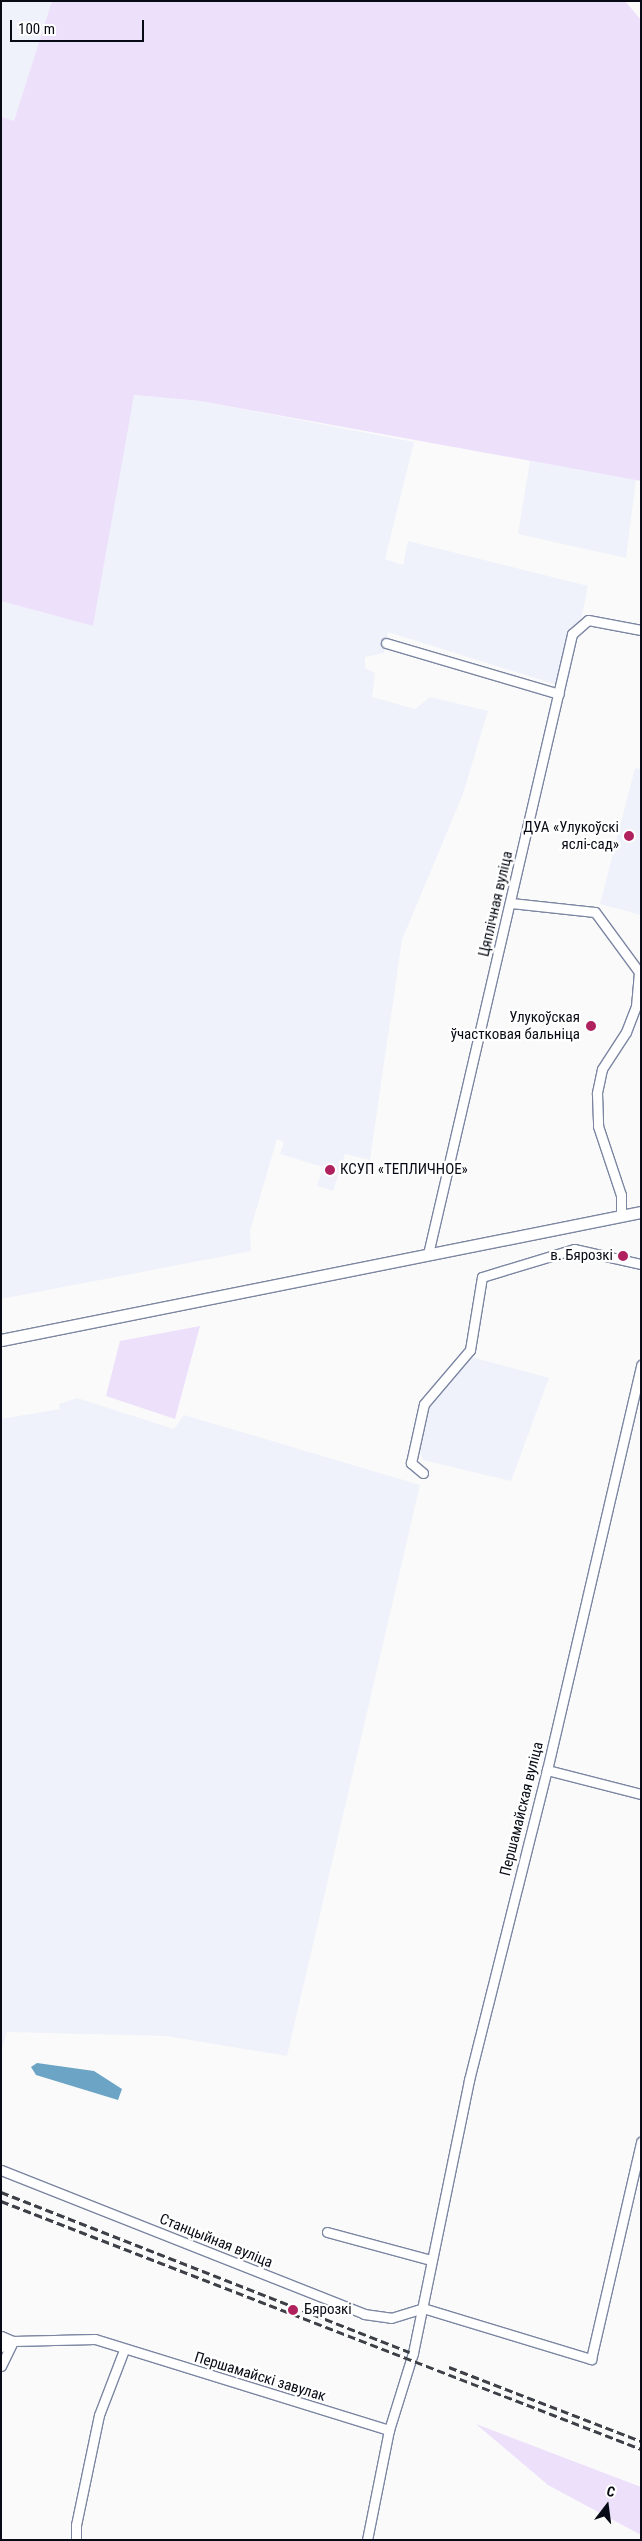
<!DOCTYPE html>
<meta charset="utf-8">
<style>
body{margin:0}
#map{position:relative;width:642px;height:2541px;overflow:hidden;background:#fafafa;font-family:"Roboto Condensed",sans-serif}
div>[style]{position:absolute}
.built>*{inset:0;background:#eff2fa}
.green>*{inset:0;background:#ede0fb}
.water>*{inset:0;background:#6ba4c4}
.roads{filter:drop-shadow(1px 0 #7c86a2) drop-shadow(-1px 0 #7c86a2) drop-shadow(0 1px #7c86a2) drop-shadow(0 -1px #7c86a2)}
.minor>*{height:9px;margin:-4.5px;padding:0 4.5px;transform-origin:4.5px;border-radius:4.5px;background:#fff}
.major>*{height:11px;margin:-5.5px;padding:0 5.5px;transform-origin:5.5px;border-radius:5.5px;background:#fff}
.rail>*{height:2.5px;margin-top:-1.25px;transform-origin:0;background:repeating-linear-gradient(90deg,#3d4047 0 8px,transparent 0 12px)}
.dots>*{width:14px;height:14px;translate:-50% -50%;box-sizing:border-box;border:2px solid #fff;border-radius:50%}
span{translate:-50% -50%;white-space:nowrap;text-align:center;line-height:1.15;-webkit-text-stroke:4.5px #fff;paint-order:stroke}
.poi-label{font-size:15px;color:#080b15}
.right{translate:-100% -50%;text-align:right}
.left{translate:0 -50%;text-align:left}
.street-label{font-size:15px;color:#080b15}
.frame{position:absolute;inset:0;border:2px solid #080b15;pointer-events:none}
.north{position:absolute;left:582px;top:2481px;width:50px;height:50px;-webkit-text-stroke:4px #fff;paint-order:stroke;rotate:15deg;font-size:14px;font-weight:700;line-height:20px;text-align:center;color:#080b15}
.north::after{content:'';display:block;margin:auto;width:18px;height:22px;background:#080b15;clip-path:polygon(50% 0,100% 100%,50% 72%,0 100%)}
.scale{position:absolute;left:10px;top:20px;width:134px;height:22px;box-sizing:border-box;border:2px solid #080b15;border-top:0;padding-left:6px;font-size:15px;line-height:18px;white-space:nowrap;color:#080b15;-webkit-text-stroke:4px #fff;paint-order:stroke}
</style>
<div id="map">
<div class="built">
<i style="clip-path:polygon(1px 1px,52px 1px,14px 122px,1px 117px)"></i>
<i style="clip-path:polygon(133px 395px,200px 401px,414px 442px,385px 559px,403px 565px,408px 541px,588px 586px,567px 688px,388px 632px,384px 653px,365px 657px,365px 668px,375px 673px,372px 697px,415px 709px,430px 697px,488px 711px,463px 794px,402px 940px,370px 1160px,345px 1154px,333px 1191px,317px 1186px,323px 1167px,280px 1154px,284px 1142px,277px 1139px,250px 1231px,251px 1251px,1px 1299px,1px 601px,93px 626px)"></i>
<i style="clip-path:polygon(530px 461px,636px 480px,626px 558px,518px 534px)"></i>
<i style="clip-path:polygon(635px 768px,641px 769px,641px 915px,600px 904px)"></i>
<i style="clip-path:polygon(468px 1356px,549px 1378px,511px 1481px,423px 1460px,419px 1448px,432px 1399px)"></i>
<i style="clip-path:polygon(77px 1398px,174px 1429px,184px 1415px,420px 1485px,287px 2056px,166px 2036px,7px 2032px,1px 2052px,1px 1419px,60px 1409px,59px 1404px)"></i>
</div>
<div class="green">
<i style="clip-path:polygon(52px 1px,625px 1px,641px 20px,641px 481px,200px 401px,134px 395px,93px 626px,1px 601px,1px 117px,14px 121px)"></i>
<i style="clip-path:polygon(200px 1326px,175px 1419px,106px 1396px,120px 1341px)"></i>
<i style="clip-path:polygon(476px 2424px,641px 2487px,641px 2535px,548px 2485px)"></i>
</div>
<div class="water">
<i style="clip-path:polygon(37px 2063px,94px 2071px,122px 2089px,118px 2100px,36px 2075px,31px 2067px)"></i>
</div>
<div class="roads">
<div class="minor">
<i style="left:386px;top:643px;width:180px;rotate:16.4deg"></i>
<i style="left:511px;top:903px;width:84px;rotate:6.1deg"></i>
<i style="left:595px;top:912px;width:74px;rotate:53.7deg"></i>
<i style="left:639px;top:972px;width:34px;rotate:95deg"></i>
<i style="left:636px;top:1006px;width:28px;rotate:111deg"></i>
<i style="left:626px;top:1032px;width:44px;rotate:123deg"></i>
<i style="left:602px;top:1069px;width:25px;rotate:102deg"></i>
<i style="left:597px;top:1093px;width:33px;rotate:88deg"></i>
<i style="left:598px;top:1126px;width:73px;rotate:71.6deg"></i>
<i style="left:621px;top:1195px;width:19px;rotate:90deg"></i>
<i style="left:428px;top:1254px;width:637px;rotate:-76.92deg"></i>
<i style="left:572px;top:634px;width:21px;rotate:-41deg"></i>
<i style="left:588px;top:620px;width:54px;rotate:10.7deg"></i>
<i style="left:423px;top:1473px;width:16px;rotate:-140deg"></i>
<i style="left:411px;top:1463px;width:60px;rotate:-77.6deg"></i>
<i style="left:424px;top:1404px;width:71px;rotate:-49.6deg"></i>
<i style="left:470px;top:1350px;width:74px;rotate:-80.7deg"></i>
<i style="left:482px;top:1277px;width:96px;rotate:-16.9deg"></i>
<i style="left:574px;top:1249px;width:69px;rotate:12.6deg"></i>
<i style="left:547px;top:1770px;width:97px;rotate:14.3deg"></i>
<i style="left:1px;top:2170px;width:391px;rotate:21.6deg"></i>
<i style="left:364px;top:2314px;width:27px;rotate:8deg"></i>
<i style="left:391px;top:2318px;width:34px;rotate:-17deg"></i>
<i style="left:327px;top:2232px;width:108px;rotate:15.1deg"></i>
<i style="left:423px;top:2308px;width:176px;rotate:16.9deg"></i>
<i style="left:591px;top:2359px;width:223px;rotate:-77deg"></i>
<i style="left:1px;top:2336px;width:13px;rotate:23deg"></i>
<i style="left:13px;top:2341px;width:82px;rotate:-1.4deg"></i>
<i style="left:95px;top:2339px;width:308px;rotate:17.2deg"></i>
<i style="left:1px;top:2347px;width:13px;rotate:-27deg"></i>
<i style="left:1px;top:2366px;width:28px;rotate:-64deg"></i>
<i style="left:76px;top:2540px;width:15px;rotate:-90deg"></i>
<i style="left:76px;top:2525px;width:112px;rotate:-78.2deg"></i>
<i style="left:99px;top:2415px;width:70px;rotate:-69deg"></i>
<i style="left:367px;top:2540px;width:112px;rotate:-78.7deg"></i>
<i style="left:389px;top:2430px;width:81px;rotate:-72.7deg"></i>
<i style="left:413px;top:2353px;width:279px;rotate:-78.4deg"></i>
<i style="left:469px;top:2080px;width:320px;rotate:-75.9deg"></i>
<i style="left:547px;top:1770px;width:416px;rotate:-76.9deg"></i>
</div>
<div class="major">
<i style="left:1px;top:1340px;width:653px;rotate:-11.31deg"></i>
</div>
</div>
<div class="rail">
<i style="left:1px;top:2192px;width:439px;rotate:21.4deg"></i>
<i style="left:1px;top:2201px;width:686px;rotate:21.18deg"></i>
<i style="left:449px;top:2367px;width:206px;rotate:21.1deg"></i>
</div>
<div class="dots">
<i style="left:629px;top:836px;background:#af225e"></i>
<i style="left:591px;top:1026px;background:#af225e"></i>
<i style="left:330px;top:1170px;background:#af225e"></i>
<i style="left:623px;top:1256px;background:#af225e"></i>
<i style="left:293px;top:2310px;background:#af225e"></i>
</div>
<div class="poi-label">
<span class="right" style="left:619px;top:836px">ДУА «Улукоўскі<br>яслі-сад»</span>
<span class="right" style="left:580px;top:1026px">Улукоўская<br>ўчастковая бальніца</span>
<span class="left" style="left:340px;top:1170px">КСУП «ТЕПЛИЧНОЕ»</span>
<span class="right" style="left:613px;top:1256px">в. Бярозкі</span>
<span class="left" style="left:304px;top:2310px">Бярозкі</span>
</div>
<div class="street-label">
<span style="left:496px;top:904px;rotate:-77deg">Цяплічная вуліца</span>
<span style="left:522px;top:1809px;rotate:-76deg">Першамайская вуліца</span>
<span style="left:216px;top:2241px;rotate:22deg">Станцыйная вуліца</span>
<span style="left:260px;top:2377px;rotate:17deg">Першамайскі завулак</span>
</div>
<div class="frame"></div>
<div class="north">С</div>
<div class="scale">100 m</div>
</div>
